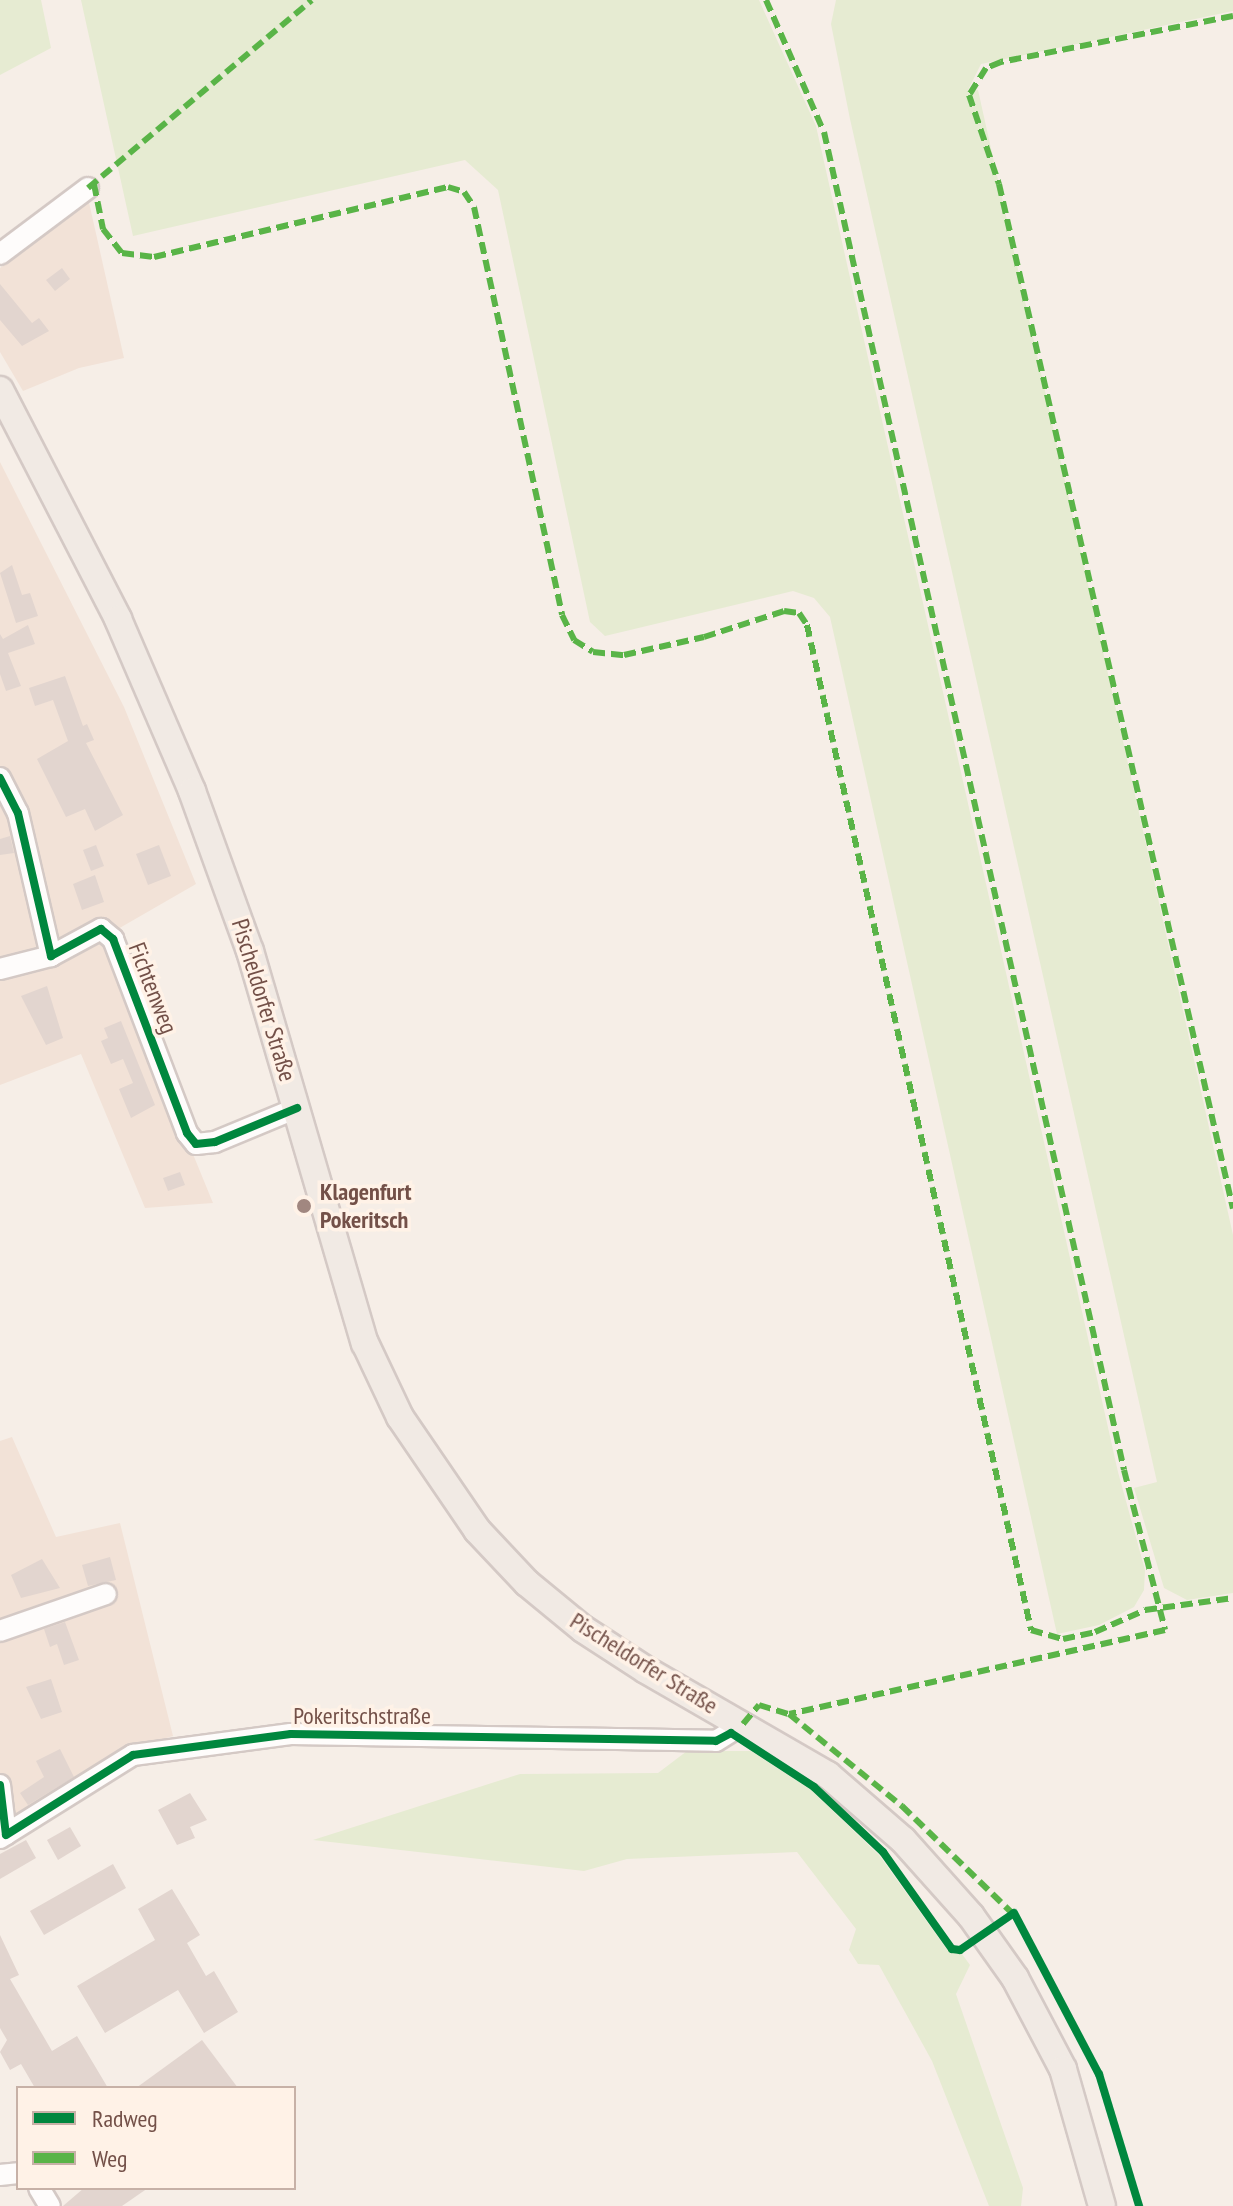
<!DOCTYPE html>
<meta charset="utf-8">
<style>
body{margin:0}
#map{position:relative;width:1233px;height:2206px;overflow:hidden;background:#f6eee7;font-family:"PT Sans Narrow",sans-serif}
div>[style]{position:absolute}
.residential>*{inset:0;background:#f2e2d7}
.green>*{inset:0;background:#e6ebd2}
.building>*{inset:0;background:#e2d5cf}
.roads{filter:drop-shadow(2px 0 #d4c9c5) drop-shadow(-2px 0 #d4c9c5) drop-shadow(0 2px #d4c9c5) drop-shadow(0 -2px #d4c9c5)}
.minor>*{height:20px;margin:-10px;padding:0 10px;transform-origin:10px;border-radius:10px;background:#fefcfb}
.major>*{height:26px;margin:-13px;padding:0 13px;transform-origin:13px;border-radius:13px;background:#f1eae4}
.quiet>*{height:6px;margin-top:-3px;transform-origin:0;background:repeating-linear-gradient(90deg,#59b447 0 12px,transparent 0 18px)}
.cycleway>*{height:8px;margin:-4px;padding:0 4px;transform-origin:4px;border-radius:4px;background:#00873e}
.dots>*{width:22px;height:22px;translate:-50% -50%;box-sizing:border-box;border:4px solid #fff2e7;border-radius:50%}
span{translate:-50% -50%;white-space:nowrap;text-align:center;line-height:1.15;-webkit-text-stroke:7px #fff2e7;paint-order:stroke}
.street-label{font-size:24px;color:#735048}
.poi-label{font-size:24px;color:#735048;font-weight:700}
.left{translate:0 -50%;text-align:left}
.legend{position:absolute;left:16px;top:2086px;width:280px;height:104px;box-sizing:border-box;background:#fff2e7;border:2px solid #c7b1a7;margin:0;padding:10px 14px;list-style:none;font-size:24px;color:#735048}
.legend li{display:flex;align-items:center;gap:16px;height:40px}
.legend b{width:40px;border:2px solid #c7b1a7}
</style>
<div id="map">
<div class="residential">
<i style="clip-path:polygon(88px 198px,124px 358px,79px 368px,23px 391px,0 352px,0 268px)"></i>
<i style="clip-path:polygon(0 462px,124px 707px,196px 884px,104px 937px,213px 1203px,145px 1208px,81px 1054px,0 1085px)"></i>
<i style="clip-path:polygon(12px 1437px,56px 1537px,120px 1523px,173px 1736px,136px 1747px,0 1831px,0 1441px)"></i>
</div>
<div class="green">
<i style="clip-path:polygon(0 0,41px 0,51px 48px,0 75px)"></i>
<i style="clip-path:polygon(81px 0,759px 0,816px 126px,1118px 1472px,1145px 1570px,1144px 1590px,1134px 1607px,1099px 1625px,1057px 1634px,830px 617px,814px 598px,793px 591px,605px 636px,590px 622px,498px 190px,465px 160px,133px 236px)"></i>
<i style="clip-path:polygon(836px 0,1233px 0,1233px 11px,981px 64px,967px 92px,978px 90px,1233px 1235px,1233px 1593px,1187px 1600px,1164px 1588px,1134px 1488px,1157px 1482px,850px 119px,831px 24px)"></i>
<i style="clip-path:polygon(687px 1751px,751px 1751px,811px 1790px,879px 1855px,948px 1951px,962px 1954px,970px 1965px,956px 1994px,1023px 2188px,1021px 2206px,989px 2206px,932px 2061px,879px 1965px,858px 1964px,849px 1950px,856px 1929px,797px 1852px,627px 1859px,584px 1871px,313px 1840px,520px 1774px,658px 1773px)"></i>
</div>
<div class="building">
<i style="clip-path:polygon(62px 268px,70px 279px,55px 291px,46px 280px)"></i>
<i style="clip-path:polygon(0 284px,32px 323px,39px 318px,49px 331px,22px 346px,0 320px)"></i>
<i style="clip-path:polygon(12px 565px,22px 595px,30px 593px,38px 616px,16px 623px,0 573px)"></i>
<i style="clip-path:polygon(28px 625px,35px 644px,8px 653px,21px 686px,6px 691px,0 674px,0 634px,3px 639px)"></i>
<i style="clip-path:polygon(65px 676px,83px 726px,87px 724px,94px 740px,86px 743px,123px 815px,95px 831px,85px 809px,66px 817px,37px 759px,68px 741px,53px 700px,35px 706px,29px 688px)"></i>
<i style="clip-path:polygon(10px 836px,14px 853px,0 855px,0 839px)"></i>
<i style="clip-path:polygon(96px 845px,104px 866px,91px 871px,83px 850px)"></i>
<i style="clip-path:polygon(159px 845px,171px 876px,148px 885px,136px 854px)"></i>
<i style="clip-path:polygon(95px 875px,104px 902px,82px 910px,73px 884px)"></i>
<i style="clip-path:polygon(47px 986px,63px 1038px,46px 1045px,21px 996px)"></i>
<i style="clip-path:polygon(121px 1021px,155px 1105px,131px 1118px,119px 1089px,133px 1083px,123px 1059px,111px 1064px,101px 1041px,108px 1038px,104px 1028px)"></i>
<i style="clip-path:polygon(180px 1172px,185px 1185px,168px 1191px,163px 1178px)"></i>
<i style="clip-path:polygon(110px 1557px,116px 1580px,88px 1586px,82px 1565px)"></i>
<i style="clip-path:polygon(42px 1559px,60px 1588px,21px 1598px,11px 1575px)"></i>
<i style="clip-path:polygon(65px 1622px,79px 1660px,64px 1665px,57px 1644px,50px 1647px,44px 1629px)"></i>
<i style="clip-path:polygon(51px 1679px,62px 1712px,41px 1719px,26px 1687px)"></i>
<i style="clip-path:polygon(60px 1749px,74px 1777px,28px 1805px,20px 1793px,44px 1777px,36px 1761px)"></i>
<i style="clip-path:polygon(190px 1793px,207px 1820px,190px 1827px,195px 1838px,177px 1845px,158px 1810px)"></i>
<i style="clip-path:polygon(70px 1827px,81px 1846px,58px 1860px,47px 1840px)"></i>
<i style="clip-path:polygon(26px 1840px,36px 1858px,0 1879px,0 1854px)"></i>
<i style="clip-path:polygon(113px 1864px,126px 1888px,44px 1935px,30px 1911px)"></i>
<i style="clip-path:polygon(172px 1889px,200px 1935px,187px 1943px,206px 1976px,214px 1971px,238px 2012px,204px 2033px,178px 1990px,105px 2033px,77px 1986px,155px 1940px,138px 1909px)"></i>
<i style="clip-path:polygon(0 1935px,19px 1975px,10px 1979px,52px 2051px,77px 2036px,108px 2088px,35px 2088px,21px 2064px,10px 2070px,0 2052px,7px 2040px,0 2028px)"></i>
<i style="clip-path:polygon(202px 2040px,238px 2088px,136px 2088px)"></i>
<i style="clip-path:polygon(84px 2188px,148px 2188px,122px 2206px,63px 2206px)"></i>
</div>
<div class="roads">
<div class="minor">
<i style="left:0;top:254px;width:110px;rotate:-36.9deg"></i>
<i style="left:0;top:778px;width:39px;rotate:63deg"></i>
<i style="left:18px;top:813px;width:147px;rotate:77deg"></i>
<i style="left:51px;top:956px;width:57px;rotate:-28.4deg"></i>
<i style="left:101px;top:929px;width:16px;rotate:40deg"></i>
<i style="left:113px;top:939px;width:208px;rotate:69.1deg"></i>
<i style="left:187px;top:1133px;width:14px;rotate:51deg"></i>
<i style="left:196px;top:1144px;width:19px;rotate:-6deg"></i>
<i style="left:215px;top:1142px;width:89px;rotate:-22.5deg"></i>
<i style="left:0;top:969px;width:53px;rotate:-14.3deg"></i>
<i style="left:0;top:1631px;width:112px;rotate:-19.2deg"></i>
<i style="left:0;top:1785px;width:50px;rotate:83.2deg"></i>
<i style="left:0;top:1838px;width:157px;rotate:-32deg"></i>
<i style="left:133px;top:1755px;width:159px;rotate:-7.6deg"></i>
<i style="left:291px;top:1734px;width:425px;rotate:0.9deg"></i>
<i style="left:716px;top:1741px;width:32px;rotate:-32deg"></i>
<i style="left:0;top:2175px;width:18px;rotate:-6deg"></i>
<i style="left:39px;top:2188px;width:21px;rotate:59deg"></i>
</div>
<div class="major">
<i style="left:0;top:390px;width:258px;rotate:62.7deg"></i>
<i style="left:118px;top:619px;width:187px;rotate:66.7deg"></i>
<i style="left:192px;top:791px;width:170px;rotate:70.1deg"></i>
<i style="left:250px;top:951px;width:409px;rotate:73.7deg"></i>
<i style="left:365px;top:1343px;width:82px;rotate:64.7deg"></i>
<i style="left:400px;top:1417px;width:137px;rotate:55.7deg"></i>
<i style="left:477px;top:1530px;width:73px;rotate:46.7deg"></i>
<i style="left:527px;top:1583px;width:72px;rotate:39.4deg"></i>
<i style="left:583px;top:1629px;width:75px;rotate:33.1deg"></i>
<i style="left:646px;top:1670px;width:210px;rotate:30deg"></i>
<i style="left:828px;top:1775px;width:99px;rotate:40.9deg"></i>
<i style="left:903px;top:1840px;width:102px;rotate:48.2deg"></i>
<i style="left:971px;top:1916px;width:76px;rotate:54.6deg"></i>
<i style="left:1015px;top:1978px;width:103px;rotate:62.2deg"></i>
<i style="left:1063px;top:2069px;width:142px;rotate:74.1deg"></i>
</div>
</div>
<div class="quiet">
<i style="left:766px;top:0;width:144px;rotate:66.3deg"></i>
<i style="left:824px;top:132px;width:1371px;rotate:77.36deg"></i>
<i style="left:1124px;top:1470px;width:165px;rotate:75.6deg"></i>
<i style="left:1165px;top:1630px;width:385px;rotate:167.4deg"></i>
<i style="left:1233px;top:16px;width:237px;rotate:168.8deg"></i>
<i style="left:1001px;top:62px;width:16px;rotate:158deg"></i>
<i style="left:986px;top:68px;width:32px;rotate:122deg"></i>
<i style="left:969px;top:95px;width:94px;rotate:71.4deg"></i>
<i style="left:999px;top:184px;width:1051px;rotate:77.14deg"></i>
<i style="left:94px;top:184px;width:46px;rotate:78.7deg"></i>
<i style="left:103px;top:229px;width:31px;rotate:52deg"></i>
<i style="left:122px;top:253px;width:32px;rotate:7deg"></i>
<i style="left:154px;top:257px;width:302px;rotate:-13.4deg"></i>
<i style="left:448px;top:187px;width:17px;rotate:17deg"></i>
<i style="left:464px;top:192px;width:18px;rotate:56deg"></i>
<i style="left:474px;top:207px;width:417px;rotate:77.8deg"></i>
<i style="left:562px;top:615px;width:28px;rotate:64deg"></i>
<i style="left:574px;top:640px;width:22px;rotate:32deg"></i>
<i style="left:593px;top:652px;width:31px;rotate:6deg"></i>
<i style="left:624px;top:655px;width:82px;rotate:-12.7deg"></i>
<i style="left:704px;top:637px;width:84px;rotate:-18deg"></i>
<i style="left:784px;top:611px;width:15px;rotate:8deg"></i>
<i style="left:799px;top:613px;width:14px;rotate:56deg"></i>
<i style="left:807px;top:625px;width:1030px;rotate:77.43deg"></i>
<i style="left:1031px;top:1630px;width:33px;rotate:16deg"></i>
<i style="left:1063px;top:1639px;width:33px;rotate:-12deg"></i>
<i style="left:1095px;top:1632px;width:55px;rotate:-23.7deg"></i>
<i style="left:1145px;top:1610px;width:89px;rotate:-7.8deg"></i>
<i style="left:88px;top:188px;width:292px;rotate:-40deg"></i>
<i style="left:743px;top:1724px;width:25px;rotate:-50deg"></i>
<i style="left:759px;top:1705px;width:31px;rotate:17deg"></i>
<i style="left:789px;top:1714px;width:146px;rotate:39.2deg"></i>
<i style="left:902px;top:1806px;width:161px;rotate:44.2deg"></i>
</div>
<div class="cycleway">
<i style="left:0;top:778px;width:39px;rotate:63deg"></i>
<i style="left:18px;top:813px;width:147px;rotate:77deg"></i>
<i style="left:51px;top:956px;width:57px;rotate:-28.4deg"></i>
<i style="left:101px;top:929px;width:16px;rotate:40deg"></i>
<i style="left:113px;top:939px;width:208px;rotate:69.1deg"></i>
<i style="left:187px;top:1133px;width:14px;rotate:51deg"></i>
<i style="left:196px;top:1144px;width:19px;rotate:-6deg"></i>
<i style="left:215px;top:1142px;width:89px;rotate:-22.5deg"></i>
<i style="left:0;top:1785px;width:50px;rotate:83.2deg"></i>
<i style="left:6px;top:1835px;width:150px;rotate:-32.2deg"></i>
<i style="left:133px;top:1755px;width:159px;rotate:-7.6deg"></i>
<i style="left:291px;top:1734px;width:425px;rotate:0.9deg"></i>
<i style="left:716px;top:1741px;width:17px;rotate:-28deg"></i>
<i style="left:731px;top:1733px;width:99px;rotate:33deg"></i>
<i style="left:814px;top:1787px;width:95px;rotate:43.3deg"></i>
<i style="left:883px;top:1852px;width:119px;rotate:54.6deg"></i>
<i style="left:952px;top:1949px;width:8px;rotate:7deg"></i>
<i style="left:960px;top:1950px;width:65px;rotate:-34.4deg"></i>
<i style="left:1014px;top:1913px;width:182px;rotate:62.2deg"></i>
<i style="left:1099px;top:2074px;width:138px;rotate:73.1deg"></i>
</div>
<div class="dots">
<i style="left:304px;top:1206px;background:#a18780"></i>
</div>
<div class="street-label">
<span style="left:153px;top:988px;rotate:69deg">Fichtenweg</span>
<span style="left:264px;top:1000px;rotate:73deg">Pischeldorfer Straße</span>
<span style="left:644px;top:1663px;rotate:32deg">Pischeldorfer Straße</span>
<span style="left:362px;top:1716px">Pokeritschstraße</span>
</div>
<div class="poi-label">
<span class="left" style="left:320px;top:1206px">Klagenfurt<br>Pokeritsch</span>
</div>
<ul class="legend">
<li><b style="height:10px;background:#00873e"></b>Radweg</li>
<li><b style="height:10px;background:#59b447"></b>Weg</li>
</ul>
</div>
